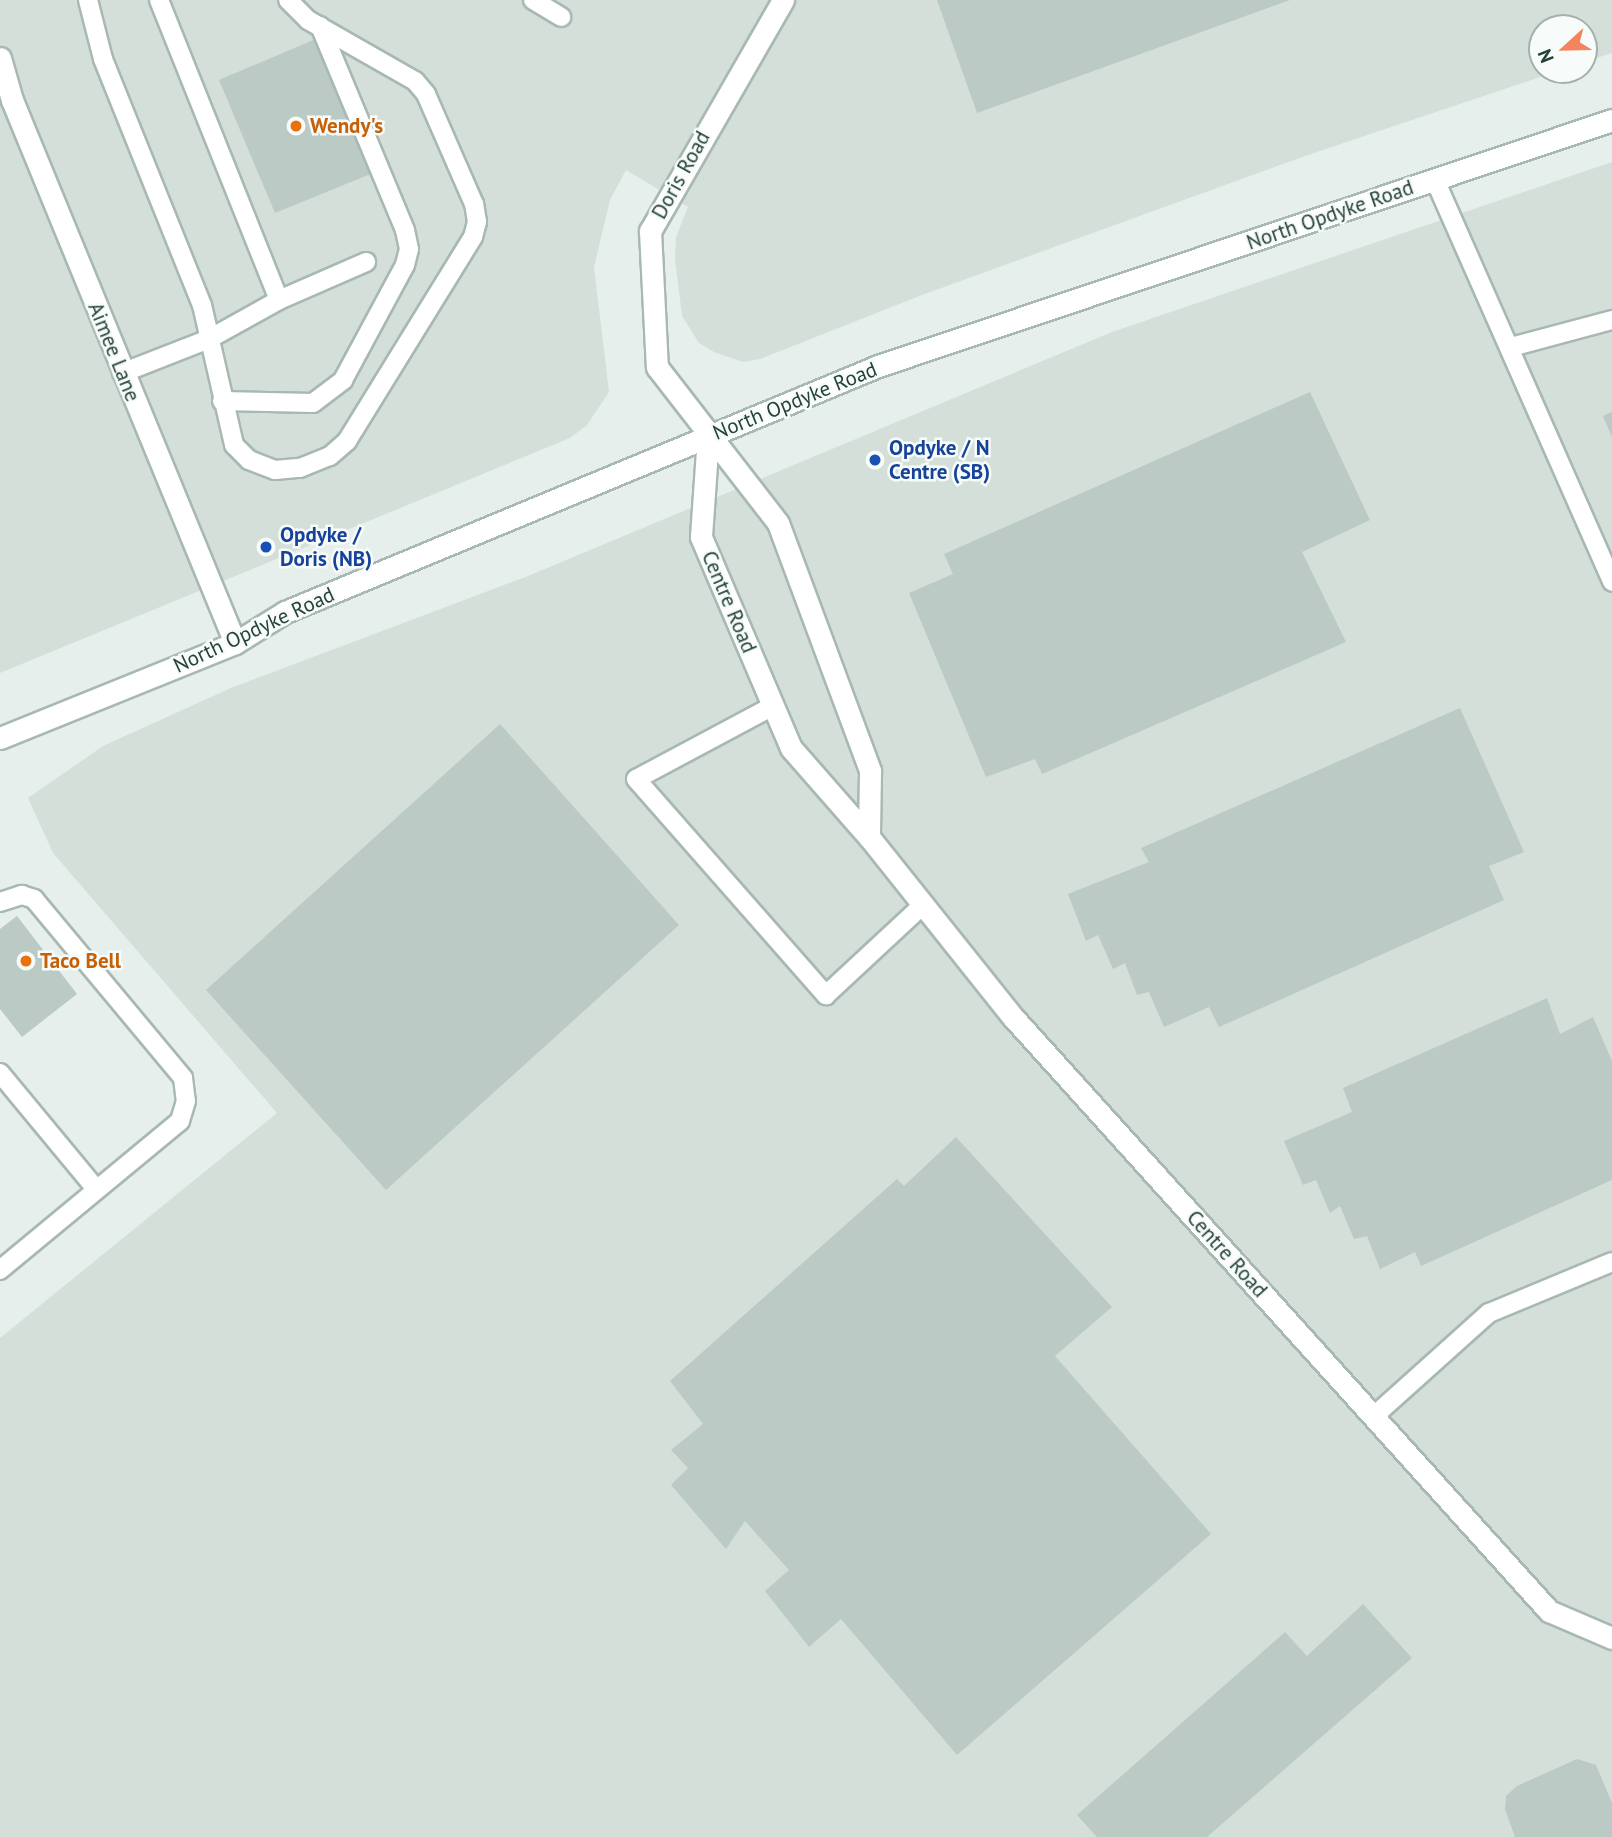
<!DOCTYPE html>
<style>
body{margin:0}
#map{position:relative;width:1612px;height:1837px;overflow:hidden;background:#e6efeb;font-family:"PT Sans",sans-serif}
div>[style]{position:absolute}
.built>*{inset:0;background:#d4dfda}
.building>*{inset:0;background:#bbcac4}
.roads{filter:drop-shadow(2px 0 #a8b8b2) drop-shadow(-2px 0 #a8b8b2) drop-shadow(0 2px #a8b8b2) drop-shadow(0 -2px #a8b8b2)}
.service>*{height:18px;margin:-9px;padding:0 9px;transform-origin:9px;border-radius:9px;background:#fff}
.minor>*{height:21px;margin:-10.5px;padding:0 10.5px;transform-origin:10.5px;border-radius:10.5px;background:#fff}
.secondary>*{height:21px;margin:-10.5px;padding:0 10.5px;transform-origin:10.5px;border-radius:10.5px;background:#fff}
.dots>*{width:19px;height:19px;translate:-50% -50%;box-sizing:border-box;border:4px solid #f7fbf9;border-radius:50%}
span{translate:-50% -50%;white-space:nowrap;text-align:center;line-height:1.15;-webkit-text-stroke:5px #f7fbf9;paint-order:stroke}
.food-label{font-size:21px;color:#c56008;font-weight:700}
.left{translate:0 -50%;text-align:left}
.street-label{font-size:21px;color:#24423a}
.transit-label{font-size:21px;color:#164399;font-weight:700}
.north{position:absolute;left:1528px;top:14px;width:70px;height:70px;box-sizing:border-box;background:#f7fbf9;border:2px solid #a3b1ad;border-radius:50%;rotate:248deg;font-size:19px;font-weight:700;line-height:28px;text-align:center;color:#24423a}
.north::after{content:'';display:block;margin:auto;width:24px;height:32px;background:#f4845f;clip-path:polygon(50% 0,100% 100%,50% 72%,0 100%)}
</style>
<div id="map">
<div class="built">
<i style="clip-path:polygon(0 0,1612px 0,1612px 53px,1584px 62px,1584px 28px,1542px 28px,1542px 70px,1561px 70px,1305px 156px,922px 295px,760px 359px,743px 362px,714px 352px,699px 343px,682px 316px,675px 259px,676px 237px,688px 207px,626px 170px,610px 200px,594px 267px,609px 392px,587px 425px,570px 438px,0 673px)"></i>
<i style="clip-path:polygon(1612px 162px,1612px 1837px,0 1837px,0 1338px,277px 1113px,53px 853px,28px 798px,103px 746px,231px 688px,528px 576px,1112px 332px)"></i>
</div>
<div class="building">
<i style="clip-path:polygon(937px 0,1290px 0,977px 113px)"></i>
<i style="clip-path:polygon(318px 38px,373px 173px,275px 213px,219px 80px)"></i>
<i style="clip-path:polygon(1310px 392px,1370px 520px,1302px 552px,1346px 642px,1042px 774px,1035px 759px,986px 777px,909px 593px,953px 574px,944px 554px)"></i>
<i style="clip-path:polygon(1612px 412px,1612px 437px,1603px 416px)"></i>
<i style="clip-path:polygon(1460px 708px,1524px 852px,1489px 866px,1504px 900px,1219px 1027px,1209px 1007px,1164px 1027px,1149px 992px,1137px 995px,1125px 963px,1113px 969px,1098px 935px,1086px 941px,1068px 894px,1149px 862px,1141px 848px)"></i>
<i style="clip-path:polygon(500px 724px,679px 925px,386px 1190px,206px 990px)"></i>
<i style="clip-path:polygon(17px 916px,77px 994px,22px 1037px,0 1009px,0 929px)"></i>
<i style="clip-path:polygon(1547px 998px,1560px 1034px,1593px 1017px,1612px 1061px,1612px 1180px,1421px 1266px,1415px 1252px,1380px 1269px,1367px 1236px,1354px 1239px,1340px 1206px,1330px 1213px,1316px 1180px,1303px 1185px,1284px 1141px,1352px 1112px,1343px 1088px)"></i>
<i style="clip-path:polygon(956px 1137px,1112px 1307px,1055px 1356px,1211px 1534px,957px 1755px,841px 1619px,809px 1647px,765px 1591px,789px 1570px,745px 1521px,726px 1549px,671px 1485px,688px 1468px,671px 1450px,703px 1424px,670px 1381px,897px 1179px,904px 1186px)"></i>
<i style="clip-path:polygon(1363px 1604px,1412px 1658px,1207px 1837px,1097px 1837px,1077px 1815px,1285px 1632px,1307px 1656px)"></i>
<i style="clip-path:polygon(1577px 1759px,1596px 1765px,1612px 1803px,1612px 1837px,1515px 1837px,1505px 1809px,1506px 1796px,1517px 1786px)"></i>
</div>
<div class="roads">
<div class="service">
<i style="left:88px;top:0;width:61px;rotate:75.7deg"></i>
<i style="left:103px;top:59px;width:265px;rotate:68.1deg"></i>
<i style="left:202px;top:305px;width:144px;rotate:77.1deg"></i>
<i style="left:234px;top:445px;width:21px;rotate:45deg"></i>
<i style="left:249px;top:460px;width:28px;rotate:21deg"></i>
<i style="left:275px;top:470px;width:25px;rotate:-5deg"></i>
<i style="left:300px;top:468px;width:32px;rotate:-22deg"></i>
<i style="left:330px;top:456px;width:23px;rotate:-41deg"></i>
<i style="left:347px;top:441px;width:240px;rotate:-58.3deg"></i>
<i style="left:473px;top:237px;width:16px;rotate:-75deg"></i>
<i style="left:477px;top:222px;width:18px;rotate:-99deg"></i>
<i style="left:474px;top:204px;width:120px;rotate:-113.6deg"></i>
<i style="left:426px;top:94px;width:17px;rotate:-130deg"></i>
<i style="left:415px;top:81px;width:123px;rotate:-150.3deg"></i>
<i style="left:308px;top:20px;width:28px;rotate:-135deg"></i>
<i style="left:159px;top:0;width:323px;rotate:68.2deg"></i>
<i style="left:533px;top:0;width:33px;rotate:31deg"></i>
<i style="left:1435px;top:180px;width:439px;rotate:66.2deg"></i>
<i style="left:1511px;top:347px;width:105px;rotate:-15deg"></i>
<i style="left:122px;top:373px;width:93px;rotate:-21.3deg"></i>
<i style="left:209px;top:339px;width:80px;rotate:-29.1deg"></i>
<i style="left:279px;top:300px;width:95px;rotate:-23.6deg"></i>
<i style="left:222px;top:401px;width:91px;rotate:1.3deg"></i>
<i style="left:313px;top:403px;width:38px;rotate:-37deg"></i>
<i style="left:343px;top:380px;width:131px;rotate:-61.7deg"></i>
<i style="left:405px;top:265px;width:16px;rotate:-76deg"></i>
<i style="left:409px;top:249px;width:19px;rotate:-102deg"></i>
<i style="left:405px;top:230px;width:221px;rotate:-112.6deg"></i>
<i style="left:773px;top:706px;width:155px;rotate:151.9deg"></i>
<i style="left:636px;top:779px;width:288px;rotate:48.7deg"></i>
<i style="left:826px;top:995px;width:132px;rotate:-42.9deg"></i>
<i style="left:0;top:902px;width:23px;rotate:-18deg"></i>
<i style="left:22px;top:895px;width:13px;rotate:18deg"></i>
<i style="left:34px;top:899px;width:233px;rotate:50.2deg"></i>
<i style="left:183px;top:1078px;width:23px;rotate:83deg"></i>
<i style="left:186px;top:1101px;width:21px;rotate:107deg"></i>
<i style="left:180px;top:1121px;width:234px;rotate:140.4deg"></i>
<i style="left:0;top:1073px;width:151px;rotate:50.4deg"></i>
<i style="left:1373px;top:1417px;width:156px;rotate:-41.9deg"></i>
<i style="left:1489px;top:1313px;width:133px;rotate:-22.5deg"></i>
</div>
<div class="minor">
<i style="left:783px;top:0;width:267px;rotate:119.9deg"></i>
<i style="left:650px;top:231px;width:136px;rotate:87.1deg"></i>
<i style="left:657px;top:367px;width:197px;rotate:52.2deg"></i>
<i style="left:778px;top:523px;width:265px;rotate:69.6deg"></i>
<i style="left:870px;top:771px;width:66px;rotate:90.9deg"></i>
<i style="left:0;top:58px;width:44px;rotate:74.1deg"></i>
<i style="left:12px;top:100px;width:587px;rotate:67.67deg"></i>
<i style="left:708px;top:436px;width:101px;rotate:94deg"></i>
<i style="left:701px;top:537px;width:229px;rotate:66.9deg"></i>
<i style="left:791px;top:748px;width:118px;rotate:48.8deg"></i>
<i style="left:869px;top:837px;width:228px;rotate:51.4deg"></i>
<i style="left:1011px;top:1015px;width:803px;rotate:47.93deg"></i>
<i style="left:1549px;top:1611px;width:69px;rotate:23.2deg"></i>
</div>
<div class="secondary">
<i style="left:0;top:738px;width:253px;rotate:-22deg"></i>
<i style="left:235px;top:643px;width:59px;rotate:-31.8deg"></i>
<i style="left:285px;top:612px;width:642px;rotate:-22.53deg"></i>
<i style="left:878px;top:366px;width:774px;rotate:-18.53deg"></i>
</div>
</div>
<div class="dots">
<i style="left:296px;top:126px;background:#e8710a"></i>
<i style="left:875px;top:460px;background:#1a4fb4"></i>
<i style="left:266px;top:547px;background:#1a4fb4"></i>
<i style="left:26px;top:961px;background:#e8710a"></i>
</div>
<div class="food-label">
<span class="left" style="left:310px;top:126px">Wendy's</span>
<span class="left" style="left:40px;top:961px">Taco Bell</span>
</div>
<div class="street-label">
<span style="left:681px;top:175px;rotate:-61deg">Doris Road</span>
<span style="left:1330px;top:215px;rotate:-19deg">North Opdyke Road</span>
<span style="left:114px;top:352px;rotate:68deg">Aimee Lane</span>
<span style="left:795px;top:401px;rotate:-22deg">North Opdyke Road</span>
<span style="left:729px;top:602px;rotate:67deg">Centre Road</span>
<span style="left:254px;top:630px;rotate:-25deg">North Opdyke Road</span>
<span style="left:1227px;top:1254px;rotate:48deg">Centre Road</span>
</div>
<div class="transit-label">
<span class="left" style="left:889px;top:460px">Opdyke / N<br>Centre (SB)</span>
<span class="left" style="left:280px;top:547px">Opdyke /<br>Doris (NB)</span>
</div>
<div class="north">N</div>
</div>
